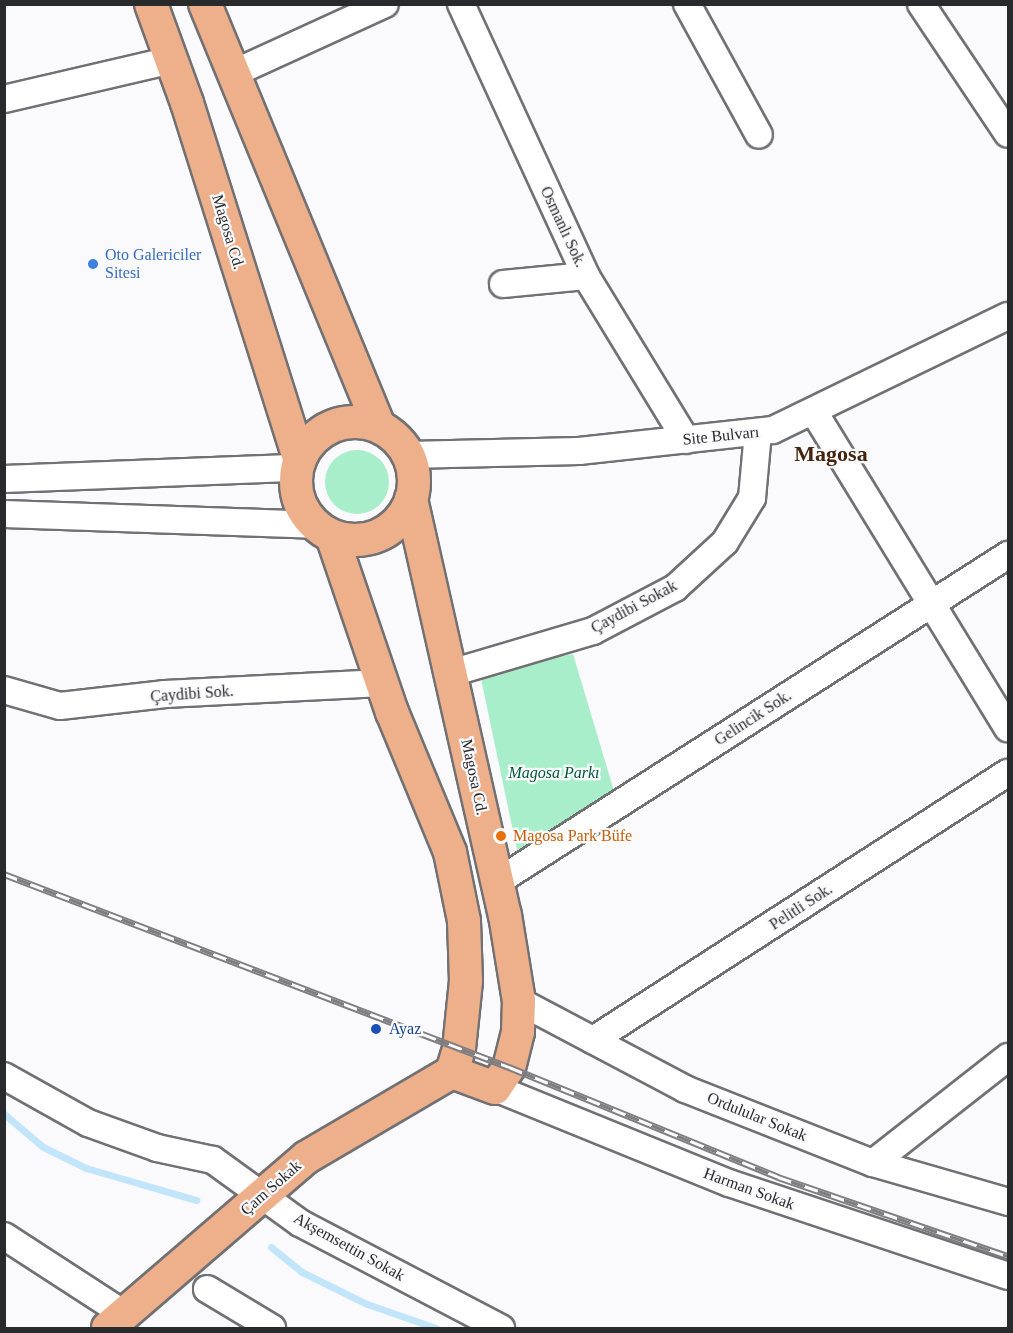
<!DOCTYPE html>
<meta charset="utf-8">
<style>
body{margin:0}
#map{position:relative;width:1013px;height:1333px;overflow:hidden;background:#fafafd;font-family:"Times New Roman",serif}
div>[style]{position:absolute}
.green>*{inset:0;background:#a8eeca}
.round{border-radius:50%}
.stream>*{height:7px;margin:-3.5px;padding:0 3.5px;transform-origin:3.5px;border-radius:3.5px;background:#c2e5fa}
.roads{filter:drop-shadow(2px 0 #717174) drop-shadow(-2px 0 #717174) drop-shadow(0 2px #717174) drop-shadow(0 -2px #717174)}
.minor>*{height:26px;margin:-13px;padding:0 13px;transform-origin:13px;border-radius:13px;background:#fff}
.major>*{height:32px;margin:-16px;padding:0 16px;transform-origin:16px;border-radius:16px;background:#edb08b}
.major>.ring{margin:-16px;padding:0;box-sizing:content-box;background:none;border:32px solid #edb08b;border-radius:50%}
.rail>*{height:7px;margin-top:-3.5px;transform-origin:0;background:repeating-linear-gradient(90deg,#fafafd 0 14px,#7e7e80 0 28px);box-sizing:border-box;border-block:2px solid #7e7e80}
.dots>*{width:16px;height:16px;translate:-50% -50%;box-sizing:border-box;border:3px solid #fafafd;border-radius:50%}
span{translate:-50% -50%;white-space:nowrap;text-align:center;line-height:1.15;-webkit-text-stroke:4.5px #fafafd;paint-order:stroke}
.street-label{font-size:16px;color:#292a2b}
.shop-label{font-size:16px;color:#366cbe}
.left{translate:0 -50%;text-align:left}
.park-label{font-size:16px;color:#005637;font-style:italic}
.food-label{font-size:16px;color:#c56008}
.transit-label{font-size:16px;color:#164399}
.district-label{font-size:22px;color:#45250d;font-weight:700}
.frame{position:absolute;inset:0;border:6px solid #292a2b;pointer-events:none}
</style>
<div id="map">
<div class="green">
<i class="round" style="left:325px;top:450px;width:64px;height:64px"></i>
<i style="clip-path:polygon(573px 654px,617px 801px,517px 850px,480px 674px)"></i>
</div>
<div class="stream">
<i style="left:4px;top:1114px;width:51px;rotate:40.2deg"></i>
<i style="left:43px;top:1147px;width:48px;rotate:26deg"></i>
<i style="left:86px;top:1168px;width:115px;rotate:16.2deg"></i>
<i style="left:271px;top:1247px;width:40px;rotate:39deg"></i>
<i style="left:302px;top:1272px;width:72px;rotate:26.2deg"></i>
<i style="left:367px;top:1304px;width:73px;rotate:19.2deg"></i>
</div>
<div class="roads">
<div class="minor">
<i style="left:461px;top:4px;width:299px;rotate:65.3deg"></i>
<i style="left:586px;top:276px;width:192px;rotate:58.6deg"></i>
<i style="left:687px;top:4px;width:149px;rotate:61.2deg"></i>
<i style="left:921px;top:4px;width:156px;rotate:56.2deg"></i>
<i style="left:232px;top:74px;width:168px;rotate:-24.6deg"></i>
<i style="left:4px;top:99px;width:171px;rotate:-13.1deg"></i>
<i style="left:503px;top:284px;width:83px;rotate:-5.5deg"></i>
<i style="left:814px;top:412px;width:371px;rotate:58.5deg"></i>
<i style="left:408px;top:455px;width:171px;rotate:-1.3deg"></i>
<i style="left:579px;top:451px;width:195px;rotate:-6.2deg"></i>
<i style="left:773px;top:430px;width:261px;rotate:-25.9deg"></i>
<i style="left:4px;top:479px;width:293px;rotate:-2.2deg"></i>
<i style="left:4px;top:514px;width:310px;rotate:2deg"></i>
<i style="left:451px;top:673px;width:148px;rotate:-16.5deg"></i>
<i style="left:593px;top:631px;width:93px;rotate:-27.7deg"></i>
<i style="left:675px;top:588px;width:68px;rotate:-42.6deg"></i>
<i style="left:725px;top:542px;width:52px;rotate:-58.5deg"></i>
<i style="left:752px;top:498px;width:66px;rotate:-84.8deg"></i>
<i style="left:4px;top:690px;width:58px;rotate:15.9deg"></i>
<i style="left:60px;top:706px;width:106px;rotate:-6.5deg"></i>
<i style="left:165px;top:694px;width:217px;rotate:-2.9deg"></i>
<i style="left:497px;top:882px;width:607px;rotate:-32.62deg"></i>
<i style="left:519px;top:1001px;width:188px;rotate:27.9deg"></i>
<i style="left:685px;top:1089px;width:202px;rotate:21.5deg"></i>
<i style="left:873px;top:1163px;width:141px;rotate:16.1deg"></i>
<i style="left:593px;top:1040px;width:493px;rotate:-32.8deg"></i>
<i style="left:4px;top:1076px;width:96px;rotate:29.2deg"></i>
<i style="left:88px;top:1123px;width:73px;rotate:19.9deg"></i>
<i style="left:157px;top:1148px;width:57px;rotate:12.1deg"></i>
<i style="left:213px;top:1160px;width:107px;rotate:35.9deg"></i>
<i style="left:300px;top:1223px;width:227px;rotate:27.6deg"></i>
<i style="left:495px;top:1088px;width:253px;rotate:22.1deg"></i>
<i style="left:729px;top:1183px;width:294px;rotate:18.4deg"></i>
<i style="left:873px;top:1163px;width:172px;rotate:-38.1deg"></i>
<i style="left:4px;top:1236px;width:143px;rotate:33deg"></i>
<i style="left:207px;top:1289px;width:76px;rotate:31deg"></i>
</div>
<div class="major">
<i style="left:151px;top:4px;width:105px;rotate:70deg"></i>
<i style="left:187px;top:103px;width:375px;rotate:72.5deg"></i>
<i style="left:205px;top:4px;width:456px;rotate:67.6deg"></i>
<i class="ring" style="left:296px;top:422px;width:86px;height:86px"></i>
<i style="left:411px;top:499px;width:426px;rotate:77.3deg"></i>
<i style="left:505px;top:915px;width:87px;rotate:80.8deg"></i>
<i style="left:519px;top:1001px;width:31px;rotate:92deg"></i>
<i style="left:518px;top:1032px;width:36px;rotate:104deg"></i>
<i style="left:509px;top:1067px;width:25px;rotate:124deg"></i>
<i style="left:495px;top:1088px;width:46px;rotate:-159.6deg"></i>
<i style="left:332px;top:536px;width:186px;rotate:71.2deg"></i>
<i style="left:392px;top:712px;width:152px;rotate:67.5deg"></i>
<i style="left:450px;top:852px;width:70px;rotate:78.5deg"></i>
<i style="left:464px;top:921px;width:60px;rotate:88.1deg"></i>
<i style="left:466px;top:981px;width:68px;rotate:95.9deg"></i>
<i style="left:459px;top:1049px;width:24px;rotate:107deg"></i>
<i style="left:108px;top:1328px;width:262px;rotate:-40.7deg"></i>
<i style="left:307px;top:1157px;width:168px;rotate:-30.4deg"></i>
</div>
</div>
<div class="rail">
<i style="left:4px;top:874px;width:541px;rotate:20.92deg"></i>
<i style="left:509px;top:1067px;width:291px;rotate:22.2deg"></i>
<i style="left:778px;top:1177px;width:243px;rotate:19deg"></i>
</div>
<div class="dots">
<i style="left:93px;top:264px;background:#3f7fe0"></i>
<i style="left:501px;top:836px;background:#e8710a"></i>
<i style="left:376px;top:1029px;background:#1a4fb4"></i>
</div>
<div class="street-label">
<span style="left:563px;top:227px;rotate:65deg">Osmanlı Sok.</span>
<span style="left:228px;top:232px;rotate:73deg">Magosa Cd.</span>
<span style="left:721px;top:436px;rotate:-6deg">Site Bulvarı</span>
<span style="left:634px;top:607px;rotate:-28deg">Çaydibi Sokak</span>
<span style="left:192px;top:694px;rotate:-4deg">Çaydibi Sok.</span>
<span style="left:753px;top:718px;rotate:-33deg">Gelincik Sok.</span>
<span style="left:474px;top:777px;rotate:78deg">Magosa Cd.</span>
<span style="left:801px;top:907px;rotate:-33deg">Pelitli Sok.</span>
<span style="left:757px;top:1117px;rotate:22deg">Ordulular Sokak</span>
<span style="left:271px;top:1188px;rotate:-41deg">Çam Sokak</span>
<span style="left:749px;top:1189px;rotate:20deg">Harman Sokak</span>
<span style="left:349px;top:1247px;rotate:29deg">Akşemsettin Sokak</span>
</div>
<div class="shop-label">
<span class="left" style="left:105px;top:264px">Oto Galericiler<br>Sitesi</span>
</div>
<div class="park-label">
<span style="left:554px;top:773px">Magosa Parkı</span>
</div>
<div class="food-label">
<span class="left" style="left:513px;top:836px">Magosa Park Büfe</span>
</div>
<div class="transit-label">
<span class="left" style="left:389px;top:1029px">Ayaz</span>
</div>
<div class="district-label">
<span style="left:831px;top:454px">Magosa</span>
</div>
<div class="frame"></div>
</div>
